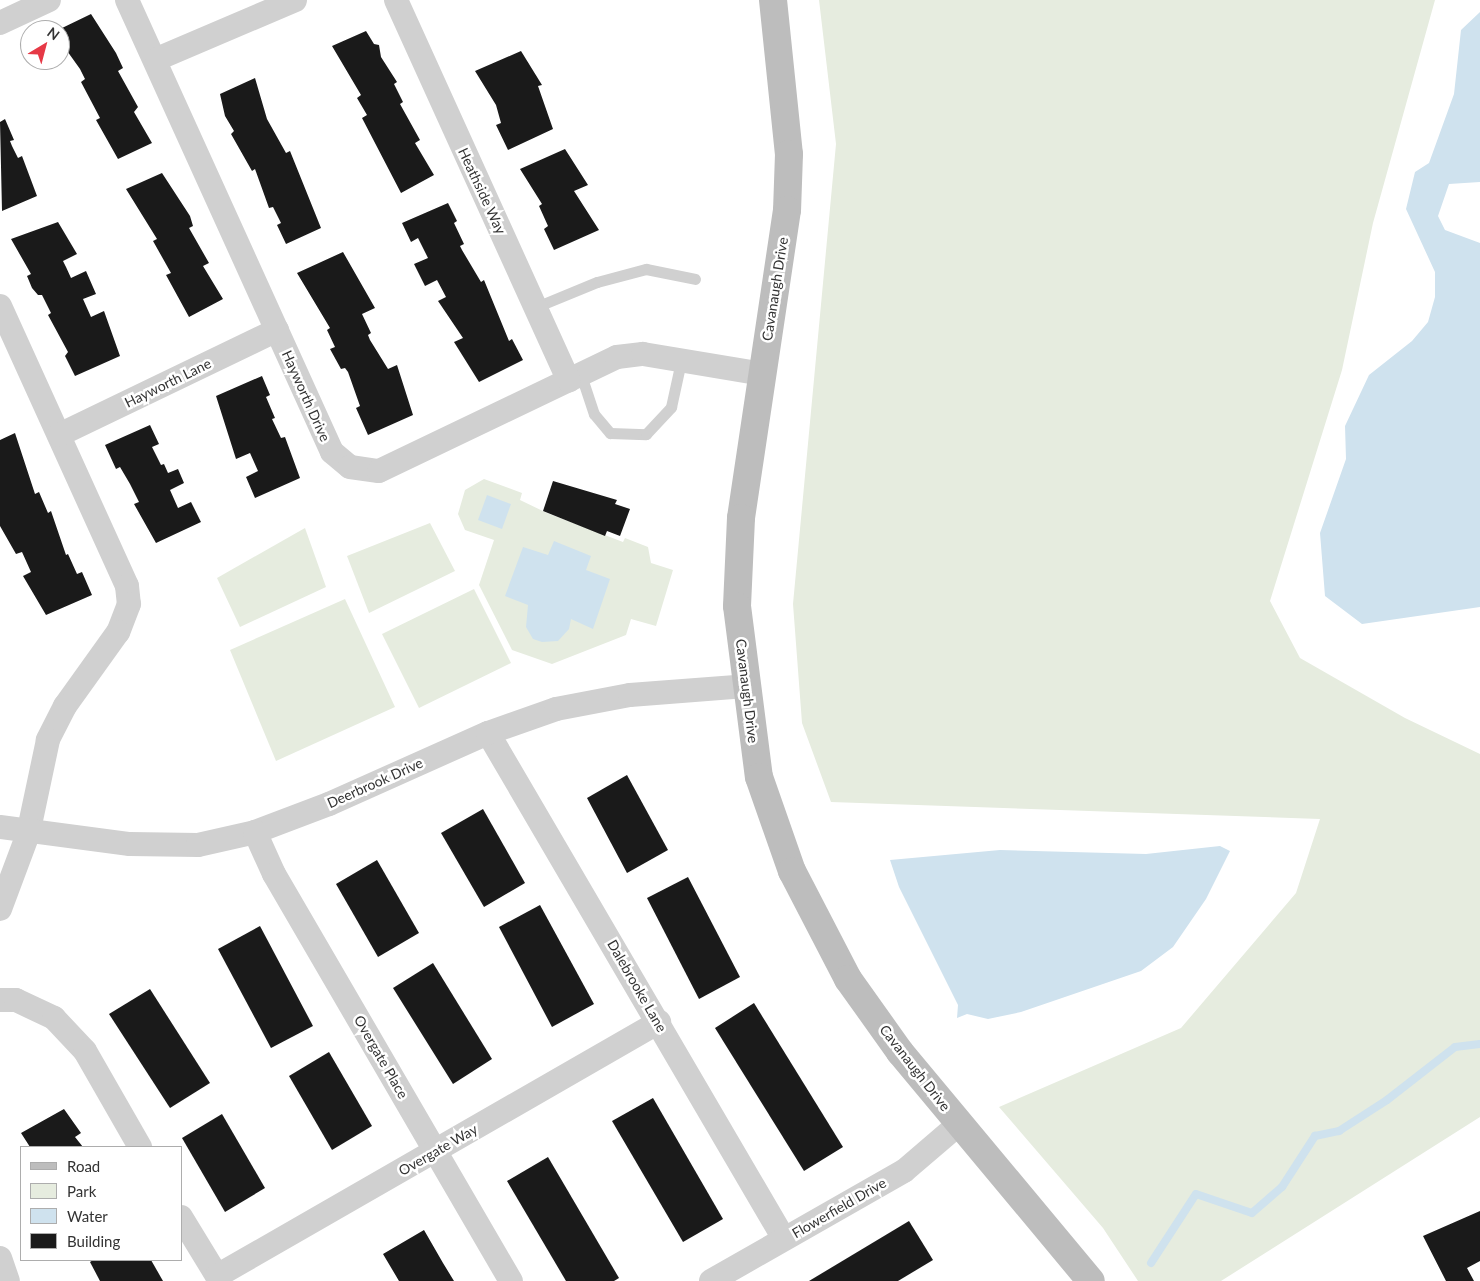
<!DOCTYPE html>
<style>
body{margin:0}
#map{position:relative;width:1480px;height:1281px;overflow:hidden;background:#fff;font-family:Lato,sans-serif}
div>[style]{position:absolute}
.green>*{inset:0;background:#e6ecdf}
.water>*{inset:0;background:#cfe2ee}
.stream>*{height:8px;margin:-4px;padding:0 4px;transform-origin:4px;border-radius:4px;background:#cfe2ee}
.building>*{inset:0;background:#1a1a1a}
.lane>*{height:11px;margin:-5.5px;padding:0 5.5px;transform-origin:5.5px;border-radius:5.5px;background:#d0d0d0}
.street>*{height:24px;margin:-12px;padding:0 12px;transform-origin:12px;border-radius:12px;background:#d0d0d0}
.secondary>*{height:28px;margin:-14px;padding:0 14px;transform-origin:14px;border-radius:14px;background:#bdbdbd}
span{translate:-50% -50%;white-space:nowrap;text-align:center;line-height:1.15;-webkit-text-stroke:5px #fff;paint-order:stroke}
.street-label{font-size:14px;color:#333}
.legend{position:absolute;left:20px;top:1146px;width:162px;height:115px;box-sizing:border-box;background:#fff;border:1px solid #adadad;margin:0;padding:6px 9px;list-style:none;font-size:15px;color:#333}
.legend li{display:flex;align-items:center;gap:10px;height:25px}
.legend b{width:25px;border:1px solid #adadad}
.north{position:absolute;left:20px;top:20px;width:50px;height:50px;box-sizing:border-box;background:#fff;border:1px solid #adadad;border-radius:50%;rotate:37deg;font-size:14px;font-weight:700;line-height:20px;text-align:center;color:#333}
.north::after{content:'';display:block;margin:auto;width:18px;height:22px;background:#e63946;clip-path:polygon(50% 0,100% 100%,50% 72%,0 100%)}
</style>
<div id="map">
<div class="green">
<i style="clip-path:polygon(819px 0,1435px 0,1373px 223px,1342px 370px,1270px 601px,1300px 658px,1405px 718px,1480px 754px,1480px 1117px,1221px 1281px,1138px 1281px,1103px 1228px,999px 1107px,1181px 1028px,1296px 893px,1320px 819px,831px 802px,802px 723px,793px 604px,836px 144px)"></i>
<i style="clip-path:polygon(484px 479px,522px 493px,520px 500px,547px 513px,623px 542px,625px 538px,648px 547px,651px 563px,673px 570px,656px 626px,631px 619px,626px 635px,552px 664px,512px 650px,479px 585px,494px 540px,465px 530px,458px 514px,465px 490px)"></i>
<i style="clip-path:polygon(430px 523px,455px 571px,369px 613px,347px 556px)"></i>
<i style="clip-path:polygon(305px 528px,326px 587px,240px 627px,217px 578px)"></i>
<i style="clip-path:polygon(474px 589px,511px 663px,419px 708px,382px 634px)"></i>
<i style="clip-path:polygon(345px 599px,395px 707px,276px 761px,230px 650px)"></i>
</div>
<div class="water">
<i style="clip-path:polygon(1480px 12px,1480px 182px,1449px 184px,1438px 216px,1445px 230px,1480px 243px,1480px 607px,1362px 624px,1325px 596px,1320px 533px,1346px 459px,1345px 426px,1369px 375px,1412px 341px,1428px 322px,1435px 297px,1435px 272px,1406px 209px,1415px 172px,1429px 163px,1454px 94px,1461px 30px)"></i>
<i style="clip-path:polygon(487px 495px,511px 504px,502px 529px,478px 520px)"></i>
<i style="clip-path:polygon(554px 541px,591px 556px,586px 570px,610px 579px,593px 629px,571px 619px,569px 629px,558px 641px,542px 642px,533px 639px,526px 627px,528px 605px,505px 596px,523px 547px,548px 555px)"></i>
<i style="clip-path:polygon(1220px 846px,1230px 851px,1206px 899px,1173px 947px,1141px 971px,1021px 1012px,988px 1019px,967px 1014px,957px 1018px,958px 1005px,899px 887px,890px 860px,1000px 850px,1146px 854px)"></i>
</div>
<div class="stream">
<i style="left:1151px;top:1263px;width:82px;rotate:-56.9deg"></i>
<i style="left:1196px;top:1194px;width:59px;rotate:18.7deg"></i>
<i style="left:1252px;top:1213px;width:40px;rotate:-41deg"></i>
<i style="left:1282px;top:1187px;width:61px;rotate:-57.1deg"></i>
<i style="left:1315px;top:1136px;width:25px;rotate:-12deg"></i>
<i style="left:1339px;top:1131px;width:57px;rotate:-32.9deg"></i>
<i style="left:1387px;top:1100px;width:86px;rotate:-37.9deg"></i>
<i style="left:1455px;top:1047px;width:25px;rotate:-7deg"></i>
</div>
<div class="building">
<i style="clip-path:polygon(91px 14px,116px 53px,123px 68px,118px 71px,138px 107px,134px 112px,152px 143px,118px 159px,96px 120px,100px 118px,81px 82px,85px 79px,80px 69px,60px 41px,60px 29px)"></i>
<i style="clip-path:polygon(366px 31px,374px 44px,379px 45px,381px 57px,397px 82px,394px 84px,403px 102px,400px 104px,420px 140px,415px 143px,434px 175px,401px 193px,362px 118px,367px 115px,357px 98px,361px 95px,332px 46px)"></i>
<i style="clip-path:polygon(521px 51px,542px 85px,538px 86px,553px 129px,508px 150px,496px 125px,501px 123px,496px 105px,475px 71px)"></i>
<i style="clip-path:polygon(255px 78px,267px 119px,286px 153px,290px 151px,321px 228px,286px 244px,277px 225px,281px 223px,273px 207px,269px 208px,255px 169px,252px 171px,231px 134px,234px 131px,225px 116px,220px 94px)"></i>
<i style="clip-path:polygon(5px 119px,14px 140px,10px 141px,12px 146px,18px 158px,22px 156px,37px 196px,2px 211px,0 122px)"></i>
<i style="clip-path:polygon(565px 149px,588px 185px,574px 191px,599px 230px,554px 250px,544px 229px,548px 226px,539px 206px,542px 204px,520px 169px)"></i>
<i style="clip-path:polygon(162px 173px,190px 216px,193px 226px,189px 228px,209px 263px,203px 266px,223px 299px,189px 317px,166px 275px,171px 273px,153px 241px,157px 239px,126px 189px)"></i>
<i style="clip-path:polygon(448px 203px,457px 221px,454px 223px,464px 244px,460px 246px,462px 250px,481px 282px,484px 280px,509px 341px,512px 339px,523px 360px,479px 382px,454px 342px,463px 338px,438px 301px,446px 297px,437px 280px,425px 286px,414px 264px,428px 258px,418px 238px,411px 242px,402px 223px)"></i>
<i style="clip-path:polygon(58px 222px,77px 254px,63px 261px,66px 267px,71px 278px,86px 271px,96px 294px,83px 299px,91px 317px,104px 311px,120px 356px,75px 376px,65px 356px,68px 352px,48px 315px,51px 313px,42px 295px,38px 295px,32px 288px,27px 276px,31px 274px,11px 239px)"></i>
<i style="clip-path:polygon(343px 252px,375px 308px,362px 314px,371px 333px,368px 335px,370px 340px,388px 369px,397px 365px,413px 415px,368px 435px,356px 408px,360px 406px,348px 372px,345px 368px,341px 369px,330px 349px,335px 347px,327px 330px,330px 328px,297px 273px)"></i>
<i style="clip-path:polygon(262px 376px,270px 395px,266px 397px,275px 418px,272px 419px,281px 438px,285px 437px,300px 478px,255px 498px,246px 477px,258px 471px,250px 453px,236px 459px,216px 396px)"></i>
<i style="clip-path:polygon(150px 425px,159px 444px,152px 447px,161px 465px,164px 464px,168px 473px,178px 469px,184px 483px,170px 490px,178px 508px,191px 502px,201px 522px,156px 543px,134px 504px,139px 502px,130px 484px,120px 467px,116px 469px,105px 445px)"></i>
<i style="clip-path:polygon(15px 433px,35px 494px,39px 492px,48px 513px,51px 511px,66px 555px,68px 554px,77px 574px,82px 572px,92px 595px,46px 615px,23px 576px,31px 572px,22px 552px,16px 554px,0 526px,0 440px)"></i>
<i style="clip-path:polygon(553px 481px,617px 500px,615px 504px,630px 509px,620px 536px,607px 531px,605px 536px,543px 511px)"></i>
<i style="clip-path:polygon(627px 775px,668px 850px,627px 873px,587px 798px)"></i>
<i style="clip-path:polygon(483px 809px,525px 883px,484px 907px,441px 833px)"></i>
<i style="clip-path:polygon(377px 860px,419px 933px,378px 957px,336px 884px)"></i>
<i style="clip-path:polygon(688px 877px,740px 977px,699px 999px,647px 898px)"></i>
<i style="clip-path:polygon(540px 905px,594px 1004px,552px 1027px,499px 927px)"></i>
<i style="clip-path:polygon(260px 926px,313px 1026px,271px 1048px,218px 949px)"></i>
<i style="clip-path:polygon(433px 963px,492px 1059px,453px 1084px,393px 988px)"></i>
<i style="clip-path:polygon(150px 989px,210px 1083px,170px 1108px,109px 1014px)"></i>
<i style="clip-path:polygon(754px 1003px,843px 1147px,804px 1171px,715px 1028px)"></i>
<i style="clip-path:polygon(329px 1052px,372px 1126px,332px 1150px,289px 1076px)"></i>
<i style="clip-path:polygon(653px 1098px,723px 1219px,683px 1242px,612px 1121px)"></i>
<i style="clip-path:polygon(64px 1109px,81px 1133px,75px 1137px,83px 1147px,30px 1147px,21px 1133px)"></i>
<i style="clip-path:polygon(222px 1114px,265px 1188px,225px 1212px,182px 1138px)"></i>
<i style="clip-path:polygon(548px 1157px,619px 1278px,614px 1281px,566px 1281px,507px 1181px)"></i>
<i style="clip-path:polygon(1480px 1211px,1480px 1261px,1467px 1268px,1474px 1281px,1446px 1281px,1423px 1236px)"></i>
<i style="clip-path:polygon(909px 1221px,933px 1260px,898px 1281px,809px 1281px)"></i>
<i style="clip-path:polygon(424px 1230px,443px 1263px,454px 1281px,399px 1281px,383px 1254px)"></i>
<i style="clip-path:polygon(93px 1260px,151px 1260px,163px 1281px,100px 1281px,90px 1262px)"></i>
</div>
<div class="lane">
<i style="left:536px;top:307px;width:66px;rotate:-22.3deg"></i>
<i style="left:597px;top:282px;width:51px;rotate:-14.9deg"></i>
<i style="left:646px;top:269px;width:50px;rotate:11.5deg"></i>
<i style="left:581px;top:375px;width:41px;rotate:71.6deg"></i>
<i style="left:594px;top:414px;width:25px;rotate:50deg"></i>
<i style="left:610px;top:433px;width:36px;rotate:2deg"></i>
<i style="left:646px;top:434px;width:37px;rotate:-47deg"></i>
<i style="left:671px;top:407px;width:47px;rotate:-77.7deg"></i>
</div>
<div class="street">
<i style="left:127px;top:0;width:496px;rotate:65.6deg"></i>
<i style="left:332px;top:452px;width:23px;rotate:40deg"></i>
<i style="left:350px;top:467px;width:29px;rotate:8deg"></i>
<i style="left:379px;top:471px;width:264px;rotate:-25.6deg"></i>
<i style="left:617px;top:357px;width:26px;rotate:-7deg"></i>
<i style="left:643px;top:354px;width:121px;rotate:9.5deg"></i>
<i style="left:396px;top:0;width:418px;rotate:65.6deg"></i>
<i style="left:0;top:23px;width:54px;rotate:-25.1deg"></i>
<i style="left:157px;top:59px;width:150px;rotate:-23.1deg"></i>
<i style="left:0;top:306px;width:307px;rotate:65.6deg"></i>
<i style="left:127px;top:586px;width:18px;rotate:84deg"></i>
<i style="left:129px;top:604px;width:30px;rotate:111deg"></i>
<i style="left:118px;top:632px;width:91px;rotate:125.6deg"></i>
<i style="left:65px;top:706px;width:38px;rotate:117deg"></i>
<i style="left:48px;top:740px;width:96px;rotate:102deg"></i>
<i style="left:28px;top:834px;width:80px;rotate:110.5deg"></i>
<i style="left:59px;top:435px;width:242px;rotate:-25.7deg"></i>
<i style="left:488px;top:733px;width:586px;rotate:59.67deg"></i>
<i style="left:0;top:827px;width:131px;rotate:7.5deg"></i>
<i style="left:130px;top:844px;width:68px;rotate:0.8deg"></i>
<i style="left:198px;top:845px;width:58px;rotate:-12.8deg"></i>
<i style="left:255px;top:832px;width:79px;rotate:-20.7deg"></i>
<i style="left:329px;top:804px;width:174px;rotate:-24.1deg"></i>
<i style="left:488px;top:733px;width:72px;rotate:-19.4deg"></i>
<i style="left:556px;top:709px;width:75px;rotate:-10.7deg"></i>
<i style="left:630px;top:695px;width:116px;rotate:-4.4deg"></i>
<i style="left:255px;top:832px;width:46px;rotate:65.7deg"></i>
<i style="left:274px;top:874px;width:471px;rotate:59.8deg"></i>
<i style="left:0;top:1000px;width:16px"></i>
<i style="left:16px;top:1000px;width:42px;rotate:25.3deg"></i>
<i style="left:54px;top:1018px;width:45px;rotate:46.8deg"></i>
<i style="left:85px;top:1051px;width:111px;rotate:60.2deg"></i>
<i style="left:181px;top:1217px;width:75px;rotate:58.6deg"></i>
<i style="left:0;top:1258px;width:24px;rotate:71deg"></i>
<i style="left:217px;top:1276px;width:510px;rotate:-29.88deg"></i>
<i style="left:711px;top:1281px;width:222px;rotate:-29.7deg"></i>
<i style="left:904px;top:1171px;width:72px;rotate:-40.5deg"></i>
</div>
<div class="secondary">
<i style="left:773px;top:0;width:155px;rotate:84.1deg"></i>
<i style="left:789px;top:154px;width:56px;rotate:92deg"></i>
<i style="left:787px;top:210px;width:311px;rotate:98.5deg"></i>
<i style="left:741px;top:518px;width:88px;rotate:92.6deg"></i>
<i style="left:737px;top:606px;width:172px;rotate:82.7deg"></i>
<i style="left:759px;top:777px;width:100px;rotate:70.7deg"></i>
<i style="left:792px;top:871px;width:122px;rotate:62.6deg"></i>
<i style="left:848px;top:979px;width:90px;rotate:54.5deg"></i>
<i style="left:900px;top:1052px;width:298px;rotate:50.2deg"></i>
</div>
<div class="street-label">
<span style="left:482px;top:191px;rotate:65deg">Heathside Way</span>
<span style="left:775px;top:289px;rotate:-81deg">Cavanaugh Drive</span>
<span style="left:168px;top:383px;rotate:-26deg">Hayworth Lane</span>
<span style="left:306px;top:396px;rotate:66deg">Hayworth Drive</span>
<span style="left:747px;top:691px;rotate:83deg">Cavanaugh Drive</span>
<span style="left:375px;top:783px;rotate:-24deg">Deerbrook Drive</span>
<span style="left:637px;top:986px;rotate:60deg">Dalebrooke Lane</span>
<span style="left:381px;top:1057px;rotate:60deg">Overgate Place</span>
<span style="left:915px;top:1068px;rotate:52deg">Cavanaugh Drive</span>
<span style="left:438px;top:1150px;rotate:-30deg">Overgate Way</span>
<span style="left:839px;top:1208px;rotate:-30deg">Flowerfield Drive</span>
</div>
<ul class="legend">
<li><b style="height:6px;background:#bdbdbd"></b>Road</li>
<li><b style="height:14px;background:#e6ecdf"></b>Park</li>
<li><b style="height:14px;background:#cfe2ee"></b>Water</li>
<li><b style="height:14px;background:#1a1a1a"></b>Building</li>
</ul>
<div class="north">N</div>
</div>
